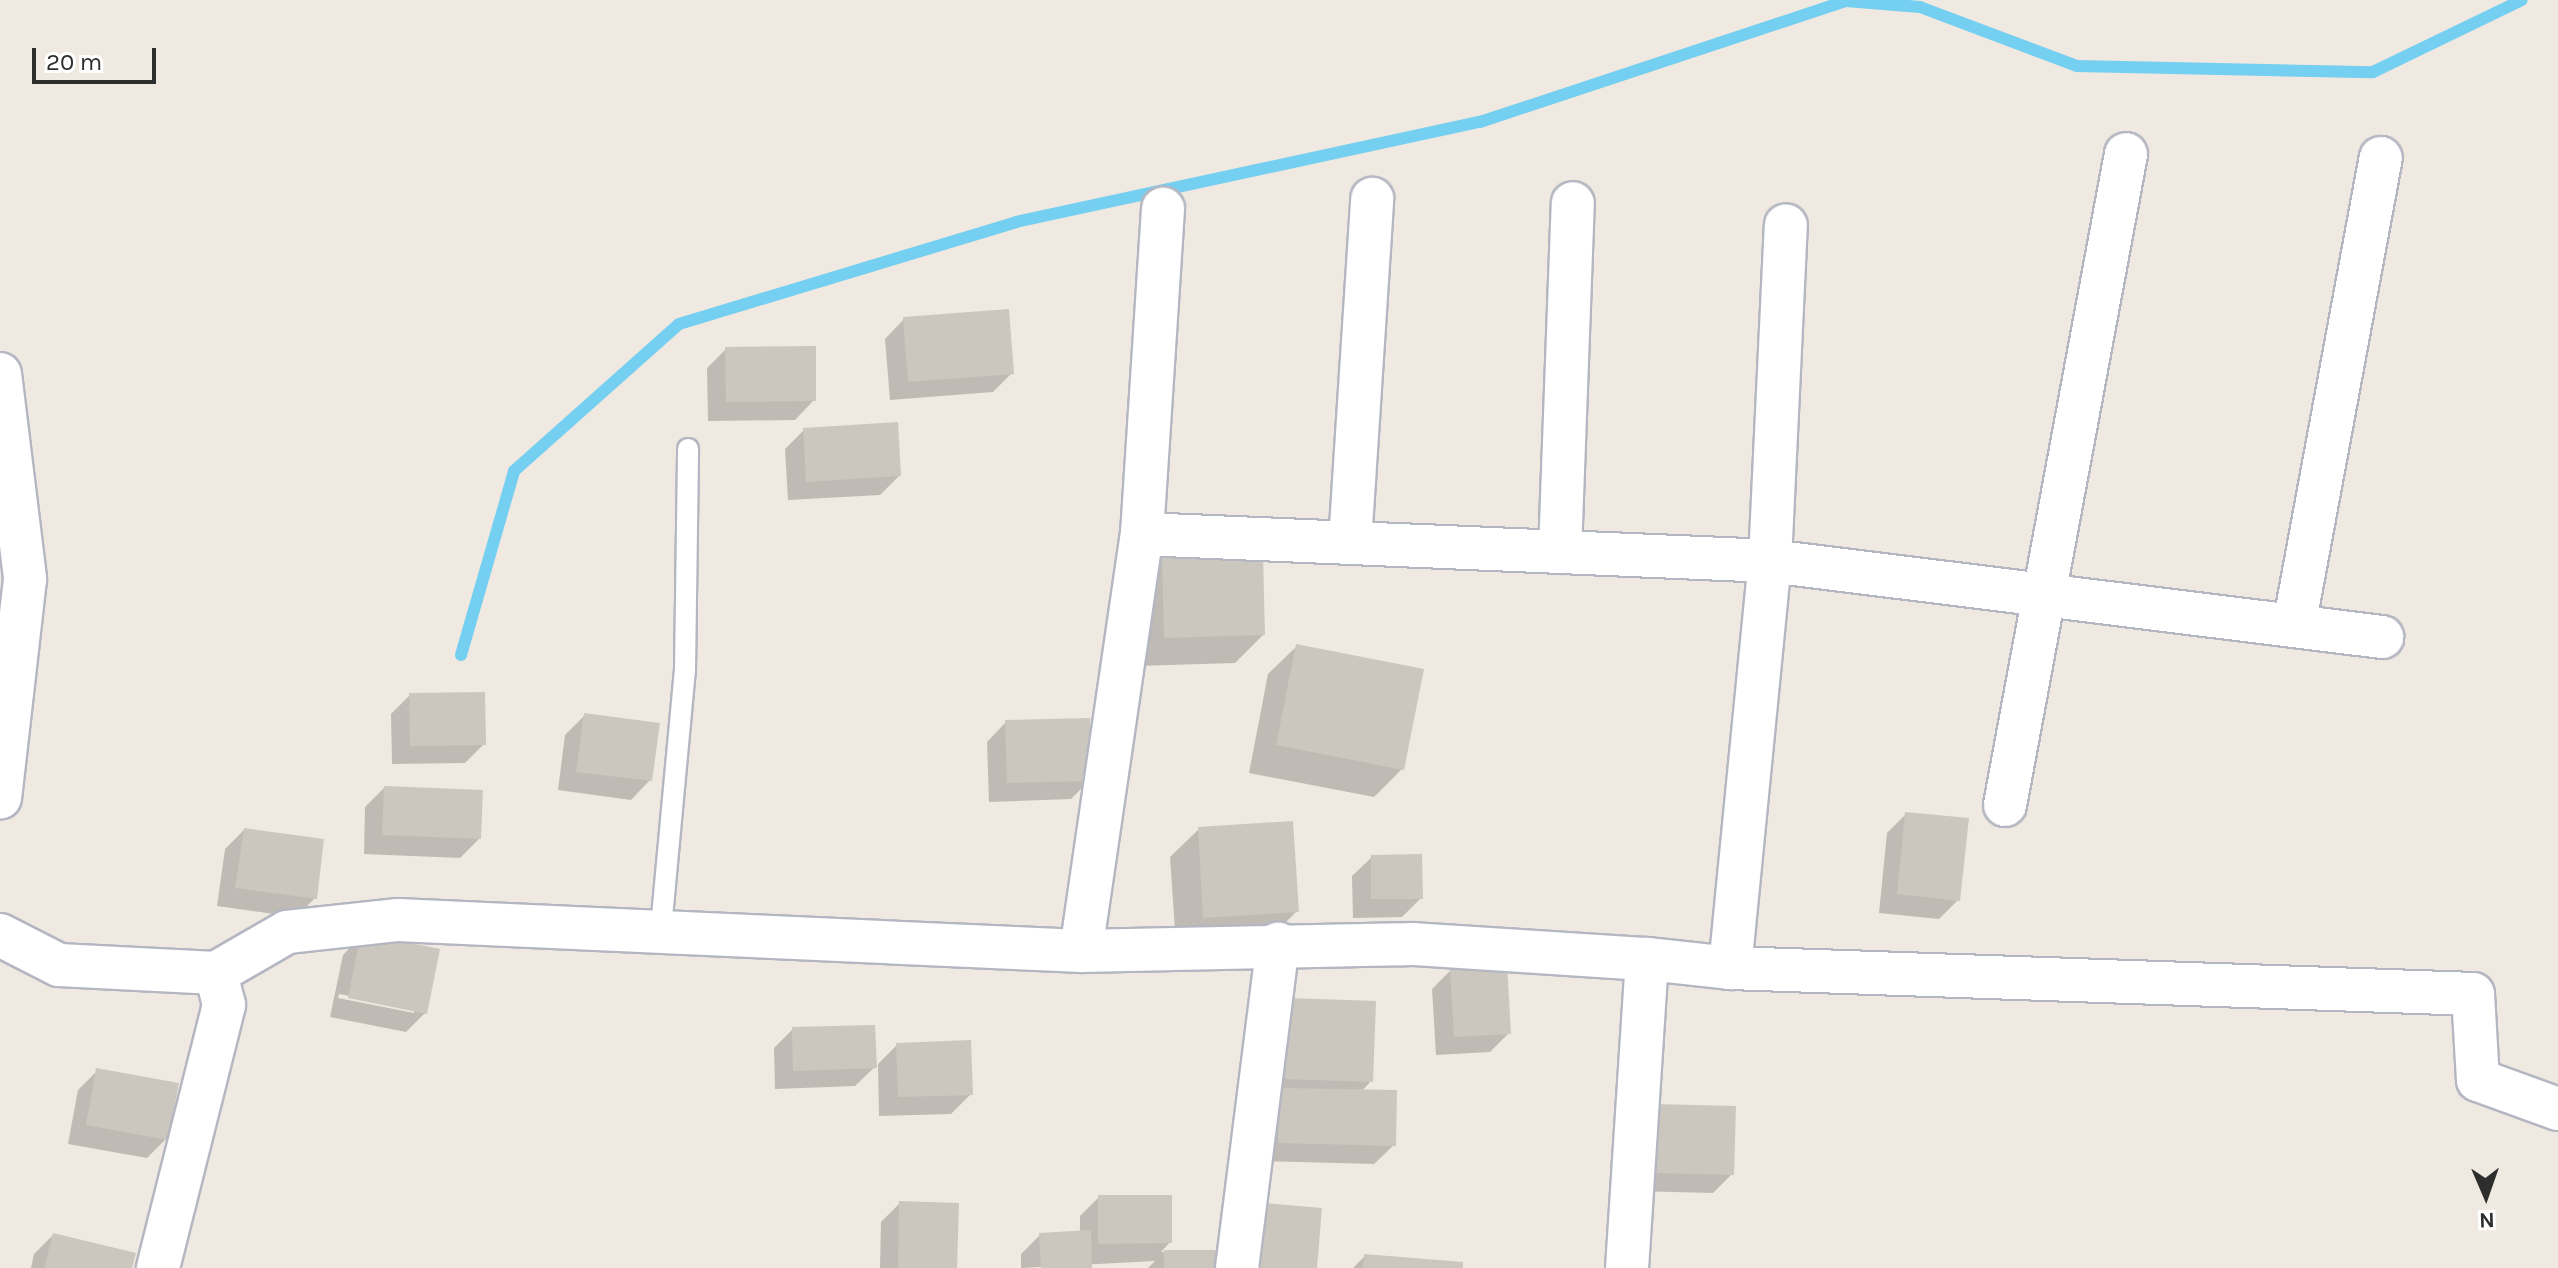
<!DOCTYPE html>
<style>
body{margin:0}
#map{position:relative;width:2558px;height:1268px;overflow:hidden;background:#efe9e1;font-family:Karla,sans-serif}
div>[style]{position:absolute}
.shadow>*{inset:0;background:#0003}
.stream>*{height:12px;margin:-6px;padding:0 6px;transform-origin:6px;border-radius:6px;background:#75cff0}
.building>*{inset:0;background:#cbc7bf}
.roads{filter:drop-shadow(2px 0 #b4b7c1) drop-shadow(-2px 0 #b4b7c1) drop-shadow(0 2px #b4b7c1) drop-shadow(0 -2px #b4b7c1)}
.lane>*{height:20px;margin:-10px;padding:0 10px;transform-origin:10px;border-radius:10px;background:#fff}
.street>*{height:42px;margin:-21px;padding:0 21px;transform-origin:21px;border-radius:21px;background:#fff}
span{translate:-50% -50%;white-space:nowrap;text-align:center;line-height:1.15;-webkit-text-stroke:6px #fff;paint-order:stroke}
.north{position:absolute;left:2446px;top:1156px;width:80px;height:80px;-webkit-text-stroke:6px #fff;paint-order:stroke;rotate:178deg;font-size:22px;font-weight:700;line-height:32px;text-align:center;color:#2e2e2e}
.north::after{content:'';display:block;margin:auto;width:28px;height:36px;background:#2e2e2e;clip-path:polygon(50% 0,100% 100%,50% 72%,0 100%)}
.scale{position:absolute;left:32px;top:48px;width:124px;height:36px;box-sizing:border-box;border:4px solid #2e2e2e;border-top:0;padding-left:10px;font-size:24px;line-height:28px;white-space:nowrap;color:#2e2e2e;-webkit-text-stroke:6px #fff;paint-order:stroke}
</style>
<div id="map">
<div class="shadow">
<i style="clip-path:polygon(904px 319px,1012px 373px,993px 392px,890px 400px,885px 339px)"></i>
<i style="clip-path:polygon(726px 349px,814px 400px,795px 420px,708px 421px,707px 368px)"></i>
<i style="clip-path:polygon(804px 430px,899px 476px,880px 495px,788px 500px,785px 449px)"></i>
<i style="clip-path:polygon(1163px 558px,1263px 635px,1235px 663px,1137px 666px,1135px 586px)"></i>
<i style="clip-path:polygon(1297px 646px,1402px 769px,1374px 797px,1249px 773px,1268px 674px)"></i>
<i style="clip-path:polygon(410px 695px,484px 744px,465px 763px,392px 764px,391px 714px)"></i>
<i style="clip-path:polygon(585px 715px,650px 780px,631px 800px,558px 790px,565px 735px)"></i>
<i style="clip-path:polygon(1006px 722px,1090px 780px,1071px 799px,989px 802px,987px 742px)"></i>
<i style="clip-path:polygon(384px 788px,479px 839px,460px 858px,364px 854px,365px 807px)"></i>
<i style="clip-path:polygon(1906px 814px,1958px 900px,1939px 919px,1879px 913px,1887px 833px)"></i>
<i style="clip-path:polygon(1199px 829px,1297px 911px,1268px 940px,1176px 945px,1170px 857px)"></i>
<i style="clip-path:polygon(244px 830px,315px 898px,296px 917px,217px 906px,225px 849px)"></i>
<i style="clip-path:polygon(1372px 857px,1421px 898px,1402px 917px,1353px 918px,1352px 876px)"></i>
<i style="clip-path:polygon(evenodd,362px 935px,425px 1013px,406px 1032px,330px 1017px,343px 955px,362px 935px,339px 994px,414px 1009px,414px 1013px,338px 998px,339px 994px)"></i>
<i style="clip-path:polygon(1451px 970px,1509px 1033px,1490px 1052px,1436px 1055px,1432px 989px)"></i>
<i style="clip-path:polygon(1270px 1019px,1371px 1081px,1361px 1092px,1394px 1145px,1374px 1164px,1260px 1161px)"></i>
<i style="clip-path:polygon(793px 1029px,875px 1067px,897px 1045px,970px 1095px,951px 1114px,879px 1116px,878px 1064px,855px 1086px,775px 1089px,774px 1048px)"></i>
<i style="clip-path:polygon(97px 1071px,166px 1139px,147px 1158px,68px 1144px,78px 1090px)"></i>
<i style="clip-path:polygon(1634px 1125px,1732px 1174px,1713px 1193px,1632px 1191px)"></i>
<i style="clip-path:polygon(1099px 1197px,1170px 1242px,1161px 1252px,1226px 1252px,1226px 1268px,1148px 1268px,1155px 1261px,1021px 1268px,1021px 1254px,1040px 1235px,1080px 1233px,1080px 1216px)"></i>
<i style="clip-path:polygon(900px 1203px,955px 1268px,880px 1268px,881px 1222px)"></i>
<i style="clip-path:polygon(53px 1235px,130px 1268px,31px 1268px,34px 1254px)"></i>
<i style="clip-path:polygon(1365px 1256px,1461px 1268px,1353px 1268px)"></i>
</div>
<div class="stream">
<i style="left:461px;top:655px;width:191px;rotate:-73.9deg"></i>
<i style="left:514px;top:471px;width:221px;rotate:-41.7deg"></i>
<i style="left:679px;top:324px;width:352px;rotate:-16.8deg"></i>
<i style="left:1016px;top:222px;width:475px;rotate:-12.2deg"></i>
<i style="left:1480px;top:122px;width:385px;rotate:-18.3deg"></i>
<i style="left:1846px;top:1px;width:74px;rotate:4.6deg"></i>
<i style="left:1920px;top:7px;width:168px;rotate:20.6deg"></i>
<i style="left:2077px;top:66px;width:296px;rotate:1.2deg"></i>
<i style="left:2373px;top:72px;width:165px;rotate:-25.8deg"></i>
</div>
<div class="building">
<i style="clip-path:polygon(1009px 309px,1014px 374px,908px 382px,903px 317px)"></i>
<i style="clip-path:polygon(816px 346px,816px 401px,726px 402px,725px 347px)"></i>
<i style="clip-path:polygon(898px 422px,901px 476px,806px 482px,803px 428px)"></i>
<i style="clip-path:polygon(1263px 553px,1265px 635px,1164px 638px,1162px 556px)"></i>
<i style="clip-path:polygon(1296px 644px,1424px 669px,1404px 770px,1276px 745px)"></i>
<i style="clip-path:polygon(485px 692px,486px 745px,410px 746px,409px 693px)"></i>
<i style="clip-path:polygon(584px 713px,660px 723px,652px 781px,576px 772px)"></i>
<i style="clip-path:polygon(1090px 718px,1092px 781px,1007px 783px,1005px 720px)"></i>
<i style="clip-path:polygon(384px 786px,483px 790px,481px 839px,382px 835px)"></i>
<i style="clip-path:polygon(1905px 812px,1969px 818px,1960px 901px,1897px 894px)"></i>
<i style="clip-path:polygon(1293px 821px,1299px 912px,1203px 918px,1198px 827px)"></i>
<i style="clip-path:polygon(244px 828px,324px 839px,317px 899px,235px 888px)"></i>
<i style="clip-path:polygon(1422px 854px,1423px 899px,1371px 899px,1371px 855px)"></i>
<i style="clip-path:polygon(361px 933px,440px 949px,427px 1014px,348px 998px)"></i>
<i style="clip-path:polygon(1507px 964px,1511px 1034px,1454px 1037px,1450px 968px)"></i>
<i style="clip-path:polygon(1288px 998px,1376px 1001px,1373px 1082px,1285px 1079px)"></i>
<i style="clip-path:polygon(875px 1025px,877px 1068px,793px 1071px,792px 1027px)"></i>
<i style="clip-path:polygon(971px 1040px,973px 1095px,898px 1097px,896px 1043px)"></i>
<i style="clip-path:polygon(96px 1068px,179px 1083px,168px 1140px,86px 1125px)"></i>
<i style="clip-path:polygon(1279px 1088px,1397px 1090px,1396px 1146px,1278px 1143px)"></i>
<i style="clip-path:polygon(1652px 1104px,1736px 1106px,1734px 1175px,1651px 1173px)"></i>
<i style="clip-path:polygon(1098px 1195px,1172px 1195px,1172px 1243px,1098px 1244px)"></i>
<i style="clip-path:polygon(899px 1201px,959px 1203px,957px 1268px,898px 1268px)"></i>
<i style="clip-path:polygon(1264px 1203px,1322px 1208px,1317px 1268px,1258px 1268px)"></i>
<i style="clip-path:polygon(1091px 1230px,1092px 1268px,1041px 1268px,1039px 1233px)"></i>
<i style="clip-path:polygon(53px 1233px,136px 1253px,132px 1268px,44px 1268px)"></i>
<i style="clip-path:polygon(1164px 1250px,1228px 1250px,1228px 1268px,1164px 1268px)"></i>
<i style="clip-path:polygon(1364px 1254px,1463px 1262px,1463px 1268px,1363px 1268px)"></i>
</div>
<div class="roads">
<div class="lane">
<i style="left:661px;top:928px;width:259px;rotate:-84.7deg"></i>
<i style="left:685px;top:670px;width:221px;rotate:-89.2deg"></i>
</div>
<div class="street">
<i style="left:0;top:374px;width:207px;rotate:83deg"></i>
<i style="left:25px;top:579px;width:220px;rotate:96.5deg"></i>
<i style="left:1142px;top:534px;width:629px;rotate:2.46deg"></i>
<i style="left:1770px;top:561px;width:617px;rotate:7.08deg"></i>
<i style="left:1350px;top:543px;width:345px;rotate:-86.3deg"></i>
<i style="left:1560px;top:552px;width:349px;rotate:-87.9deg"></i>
<i style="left:2294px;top:626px;width:476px;rotate:-79.5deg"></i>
<i style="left:2005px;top:805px;width:662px;rotate:-79.47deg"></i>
<i style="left:0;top:935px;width:66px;rotate:27deg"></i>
<i style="left:59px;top:965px;width:157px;rotate:2.9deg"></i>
<i style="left:216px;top:973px;width:33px;rotate:76deg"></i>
<i style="left:224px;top:1005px;width:271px;rotate:104.1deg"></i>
<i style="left:1081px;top:951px;width:421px;rotate:-81.7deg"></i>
<i style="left:1142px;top:534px;width:326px;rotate:-86.3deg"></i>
<i style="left:1647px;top:959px;width:83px;rotate:6.2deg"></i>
<i style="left:1730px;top:968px;width:409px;rotate:-84.4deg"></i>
<i style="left:1770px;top:561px;width:336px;rotate:-87.3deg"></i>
<i style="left:1730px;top:968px;width:743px;rotate:2deg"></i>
<i style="left:2473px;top:994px;width:86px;rotate:86.7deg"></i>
<i style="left:2478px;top:1080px;width:85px;rotate:19.9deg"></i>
<i style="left:216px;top:973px;width:82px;rotate:-30deg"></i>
<i style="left:287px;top:932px;width:112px;rotate:-6.2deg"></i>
<i style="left:398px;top:920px;width:684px;rotate:2.6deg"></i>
<i style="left:1081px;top:951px;width:332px;rotate:-1.2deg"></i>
<i style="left:1413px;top:944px;width:234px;rotate:3.7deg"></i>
<i style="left:1647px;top:959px;width:310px;rotate:93.7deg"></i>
<i style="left:1237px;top:1268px;width:327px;rotate:-82.8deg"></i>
</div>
</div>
<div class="north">N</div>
<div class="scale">20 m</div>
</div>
